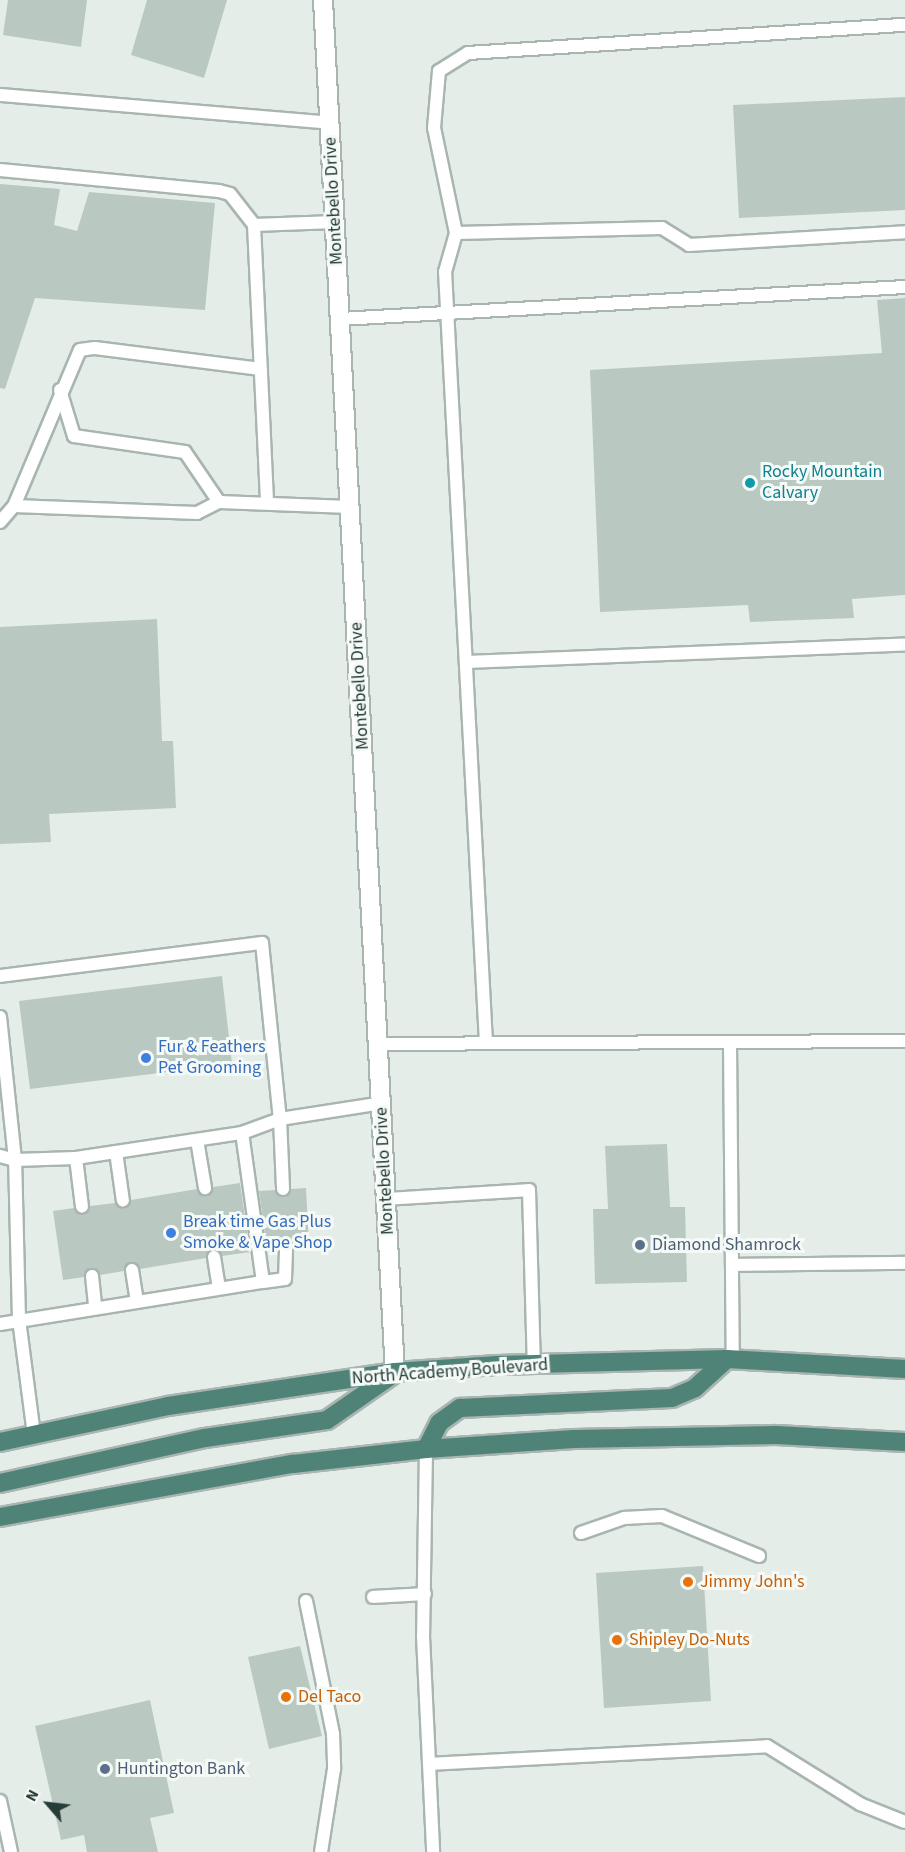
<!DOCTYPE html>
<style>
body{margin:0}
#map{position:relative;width:905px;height:1852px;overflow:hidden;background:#e5ede9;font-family:"Source Sans 3",sans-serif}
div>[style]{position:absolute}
.building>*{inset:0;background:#bac8c2}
.roads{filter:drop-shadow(2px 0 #a8b5b0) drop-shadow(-2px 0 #a8b5b0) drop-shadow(0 2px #a8b5b0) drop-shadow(0 -2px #a8b5b0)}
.service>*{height:12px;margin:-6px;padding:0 6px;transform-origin:6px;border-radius:6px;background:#fff}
.tertiary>*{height:18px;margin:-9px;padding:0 9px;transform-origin:9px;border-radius:9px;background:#fff}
.trunk>*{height:18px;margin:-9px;padding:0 9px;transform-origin:9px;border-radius:9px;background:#508378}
.dots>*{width:16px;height:16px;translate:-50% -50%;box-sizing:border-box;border:3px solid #f5faf7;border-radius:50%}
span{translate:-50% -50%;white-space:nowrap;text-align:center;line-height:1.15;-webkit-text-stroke:6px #f5faf7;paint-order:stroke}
.street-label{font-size:18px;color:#263d37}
.culture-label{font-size:18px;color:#0d838f}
.left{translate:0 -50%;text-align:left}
.shop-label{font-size:18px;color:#366cbe}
.service-label{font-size:18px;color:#4e5e75}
.food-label{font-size:18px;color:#c56008}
.north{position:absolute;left:18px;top:1774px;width:60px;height:60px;-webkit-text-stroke:4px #f5faf7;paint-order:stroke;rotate:298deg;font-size:16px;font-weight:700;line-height:24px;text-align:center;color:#263d37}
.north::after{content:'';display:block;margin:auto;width:21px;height:27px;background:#263d37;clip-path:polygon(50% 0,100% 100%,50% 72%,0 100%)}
</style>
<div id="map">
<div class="building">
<i style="clip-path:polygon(8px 0,87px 0,81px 47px,3px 35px)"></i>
<i style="clip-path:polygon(147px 0,227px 0,204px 78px,131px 55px)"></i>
<i style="clip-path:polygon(905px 97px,905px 210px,739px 218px,733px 105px)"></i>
<i style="clip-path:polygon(0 184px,60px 189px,54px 225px,77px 231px,89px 192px,215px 203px,205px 310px,35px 298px,5px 389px,0 388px)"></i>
<i style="clip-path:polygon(905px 298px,905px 595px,852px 599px,854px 618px,750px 622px,748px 605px,600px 612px,590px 370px,882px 353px,877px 300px)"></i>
<i style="clip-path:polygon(157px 619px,162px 741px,173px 741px,176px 808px,49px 814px,51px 842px,0 844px,0 627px)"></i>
<i style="clip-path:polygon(222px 976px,232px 1064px,30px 1089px,19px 1001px)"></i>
<i style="clip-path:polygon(667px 1144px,670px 1207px,685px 1207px,687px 1282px,595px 1284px,593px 1209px,608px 1209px,605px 1146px)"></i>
<i style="clip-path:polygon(240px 1183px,250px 1252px,222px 1256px,213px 1249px,206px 1258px,140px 1269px,130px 1262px,124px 1271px,100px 1275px,91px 1268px,84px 1277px,63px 1280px,53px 1211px,74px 1208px,84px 1215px,90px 1206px,115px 1203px,125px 1209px,131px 1200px,197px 1189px,206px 1196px,213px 1187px)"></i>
<i style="clip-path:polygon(306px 1188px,309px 1248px,294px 1248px,286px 1241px,278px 1249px,267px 1250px,259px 1191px,275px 1190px,284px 1197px,291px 1189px)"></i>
<i style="clip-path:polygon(703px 1566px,711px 1701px,604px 1708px,596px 1573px)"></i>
<i style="clip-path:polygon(300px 1646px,322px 1736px,269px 1749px,248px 1657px)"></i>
<i style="clip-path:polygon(150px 1700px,174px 1813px,150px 1818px,158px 1852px,87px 1852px,84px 1835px,61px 1840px,35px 1726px)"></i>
</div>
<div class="roads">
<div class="service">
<i style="left:0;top:95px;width:331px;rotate:4.8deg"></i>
<i style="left:0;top:170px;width:220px;rotate:5.5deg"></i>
<i style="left:219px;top:191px;width:11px;rotate:15deg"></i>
<i style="left:230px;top:194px;width:39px;rotate:52deg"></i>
<i style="left:254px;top:225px;width:81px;rotate:-2.1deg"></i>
<i style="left:254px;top:225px;width:278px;rotate:87.3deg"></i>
<i style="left:456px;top:233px;width:107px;rotate:-101.8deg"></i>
<i style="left:434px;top:128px;width:57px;rotate:-85deg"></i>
<i style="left:439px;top:71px;width:34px;rotate:-32deg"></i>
<i style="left:468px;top:53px;width:438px;rotate:-3.7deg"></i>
<i style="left:340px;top:319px;width:566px;rotate:-3.24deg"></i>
<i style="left:60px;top:390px;width:48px;rotate:73.1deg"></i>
<i style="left:74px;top:436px;width:112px;rotate:8.2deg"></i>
<i style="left:185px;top:452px;width:60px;rotate:55.8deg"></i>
<i style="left:14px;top:506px;width:169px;rotate:-67.1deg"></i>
<i style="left:80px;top:350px;width:15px;rotate:-8deg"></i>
<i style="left:95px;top:348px;width:167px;rotate:7.2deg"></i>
<i style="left:0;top:522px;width:21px;rotate:-49deg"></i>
<i style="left:14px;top:506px;width:183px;rotate:2.2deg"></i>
<i style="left:197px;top:513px;width:25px;rotate:-27deg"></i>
<i style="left:219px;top:502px;width:131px;rotate:2.2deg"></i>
<i style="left:466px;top:662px;width:439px;rotate:-2.3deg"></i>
<i style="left:0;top:976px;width:264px;rotate:-7.2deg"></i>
<i style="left:262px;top:943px;width:177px;rotate:84.2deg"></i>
<i style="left:280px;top:1119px;width:70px;rotate:87.5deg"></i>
<i style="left:0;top:1017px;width:144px;rotate:84deg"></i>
<i style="left:15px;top:1160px;width:16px;rotate:-165deg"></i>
<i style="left:730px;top:1042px;width:318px;rotate:89.5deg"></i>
<i style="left:486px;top:1043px;width:772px;rotate:-93.04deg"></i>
<i style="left:445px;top:272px;width:41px;rotate:-74.2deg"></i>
<i style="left:456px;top:233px;width:206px;rotate:-1.4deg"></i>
<i style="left:662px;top:228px;width:32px;rotate:32deg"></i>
<i style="left:689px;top:245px;width:216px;rotate:-3.4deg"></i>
<i style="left:379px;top:1044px;width:526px;rotate:-0.33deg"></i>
<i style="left:197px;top:1140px;width:49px;rotate:80.5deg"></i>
<i style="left:116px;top:1152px;width:49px;rotate:81.9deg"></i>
<i style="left:76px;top:1158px;width:49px;rotate:83deg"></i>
<i style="left:386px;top:1199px;width:143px;rotate:-3.6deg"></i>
<i style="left:529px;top:1190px;width:174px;rotate:88.4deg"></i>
<i style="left:214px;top:1257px;width:30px;rotate:81deg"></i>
<i style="left:732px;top:1265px;width:173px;rotate:-0.7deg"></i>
<i style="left:132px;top:1270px;width:31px;rotate:81deg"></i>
<i style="left:92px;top:1276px;width:31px;rotate:84deg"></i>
<i style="left:263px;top:1282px;width:22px;rotate:-8deg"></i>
<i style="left:285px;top:1279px;width:30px;rotate:-88deg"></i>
<i style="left:0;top:1324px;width:266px;rotate:-9.1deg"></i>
<i style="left:263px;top:1282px;width:150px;rotate:-98deg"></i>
<i style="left:34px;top:1435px;width:116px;rotate:-97.4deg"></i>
<i style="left:19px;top:1320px;width:160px;rotate:-91.4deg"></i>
<i style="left:15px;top:1160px;width:61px;rotate:-1.9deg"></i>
<i style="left:76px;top:1158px;width:168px;rotate:-8.6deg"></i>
<i style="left:242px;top:1133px;width:40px;rotate:-20.2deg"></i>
<i style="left:280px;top:1119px;width:103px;rotate:-8.9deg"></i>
<i style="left:426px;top:1449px;width:187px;rotate:90.9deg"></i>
<i style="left:423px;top:1636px;width:216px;rotate:87.3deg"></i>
<i style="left:581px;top:1533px;width:46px;rotate:-19.2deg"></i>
<i style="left:624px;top:1518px;width:38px;rotate:-3deg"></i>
<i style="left:662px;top:1516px;width:105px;rotate:22.4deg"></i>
<i style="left:373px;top:1597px;width:52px;rotate:-3.3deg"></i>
<i style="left:306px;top:1601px;width:136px;rotate:78.5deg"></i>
<i style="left:333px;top:1734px;width:35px;rotate:88deg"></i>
<i style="left:334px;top:1769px;width:84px;rotate:98.9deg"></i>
<i style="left:429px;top:1764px;width:338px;rotate:-3deg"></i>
<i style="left:767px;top:1746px;width:110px;rotate:31.9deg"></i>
<i style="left:860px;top:1804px;width:48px;rotate:21.8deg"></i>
<i style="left:0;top:1801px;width:52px;rotate:77.8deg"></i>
</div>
<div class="tertiary">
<i style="left:323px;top:0;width:1374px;rotate:87deg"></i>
</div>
<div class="trunk">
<i style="left:0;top:1442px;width:172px;rotate:-12.1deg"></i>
<i style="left:168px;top:1406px;width:230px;rotate:-8.5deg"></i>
<i style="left:395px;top:1372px;width:102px;rotate:-3.9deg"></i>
<i style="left:497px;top:1365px;width:230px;rotate:-1.5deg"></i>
<i style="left:727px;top:1359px;width:178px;rotate:3.2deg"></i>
<i style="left:426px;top:1449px;width:29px;rotate:-63deg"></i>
<i style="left:439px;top:1423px;width:26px;rotate:-36deg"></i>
<i style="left:460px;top:1408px;width:212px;rotate:-2.7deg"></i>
<i style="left:672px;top:1398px;width:25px;rotate:-23deg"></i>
<i style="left:695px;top:1388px;width:43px;rotate:-42.2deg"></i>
<i style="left:0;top:1483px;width:210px;rotate:-12.4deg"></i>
<i style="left:205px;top:1438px;width:123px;rotate:-8.4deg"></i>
<i style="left:327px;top:1420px;width:79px;rotate:-34.7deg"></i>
<i style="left:0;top:1517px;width:298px;rotate:-10.3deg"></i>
<i style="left:293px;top:1464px;width:134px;rotate:-6.4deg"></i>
<i style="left:426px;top:1449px;width:148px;rotate:-3.9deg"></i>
<i style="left:574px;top:1439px;width:202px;rotate:-1.1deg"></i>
<i style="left:776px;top:1435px;width:129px;rotate:3.1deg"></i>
</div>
</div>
<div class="dots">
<i style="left:750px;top:483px;background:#0f9aa8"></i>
<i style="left:146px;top:1058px;background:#3f7fe0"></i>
<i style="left:171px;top:1233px;background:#3f7fe0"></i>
<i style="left:640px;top:1245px;background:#5c6f8a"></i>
<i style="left:688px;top:1582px;background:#e8710a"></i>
<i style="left:617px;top:1640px;background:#e8710a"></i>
<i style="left:286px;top:1697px;background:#e8710a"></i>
<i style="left:105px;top:1769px;background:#5c6f8a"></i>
</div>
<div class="street-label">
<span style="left:334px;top:201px;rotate:-93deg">Montebello Drive</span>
<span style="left:360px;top:686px;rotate:-93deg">Montebello Drive</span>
<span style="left:385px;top:1171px;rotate:-93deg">Montebello Drive</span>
<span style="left:450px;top:1372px;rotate:-4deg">North Academy Boulevard</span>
</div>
<div class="culture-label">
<span class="left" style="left:762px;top:483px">Rocky Mountain<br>Calvary</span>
</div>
<div class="shop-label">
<span class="left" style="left:158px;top:1058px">Fur &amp; Feathers<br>Pet Grooming</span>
<span class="left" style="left:183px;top:1233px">Break time Gas Plus<br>Smoke &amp; Vape Shop</span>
</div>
<div class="service-label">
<span class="left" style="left:652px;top:1245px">Diamond Shamrock</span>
<span class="left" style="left:117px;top:1769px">Huntington Bank</span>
</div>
<div class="food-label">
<span class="left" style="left:700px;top:1582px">Jimmy John's</span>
<span class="left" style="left:629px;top:1640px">Shipley Do-Nuts</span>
<span class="left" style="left:298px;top:1697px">Del Taco</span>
</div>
<div class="north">N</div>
</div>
